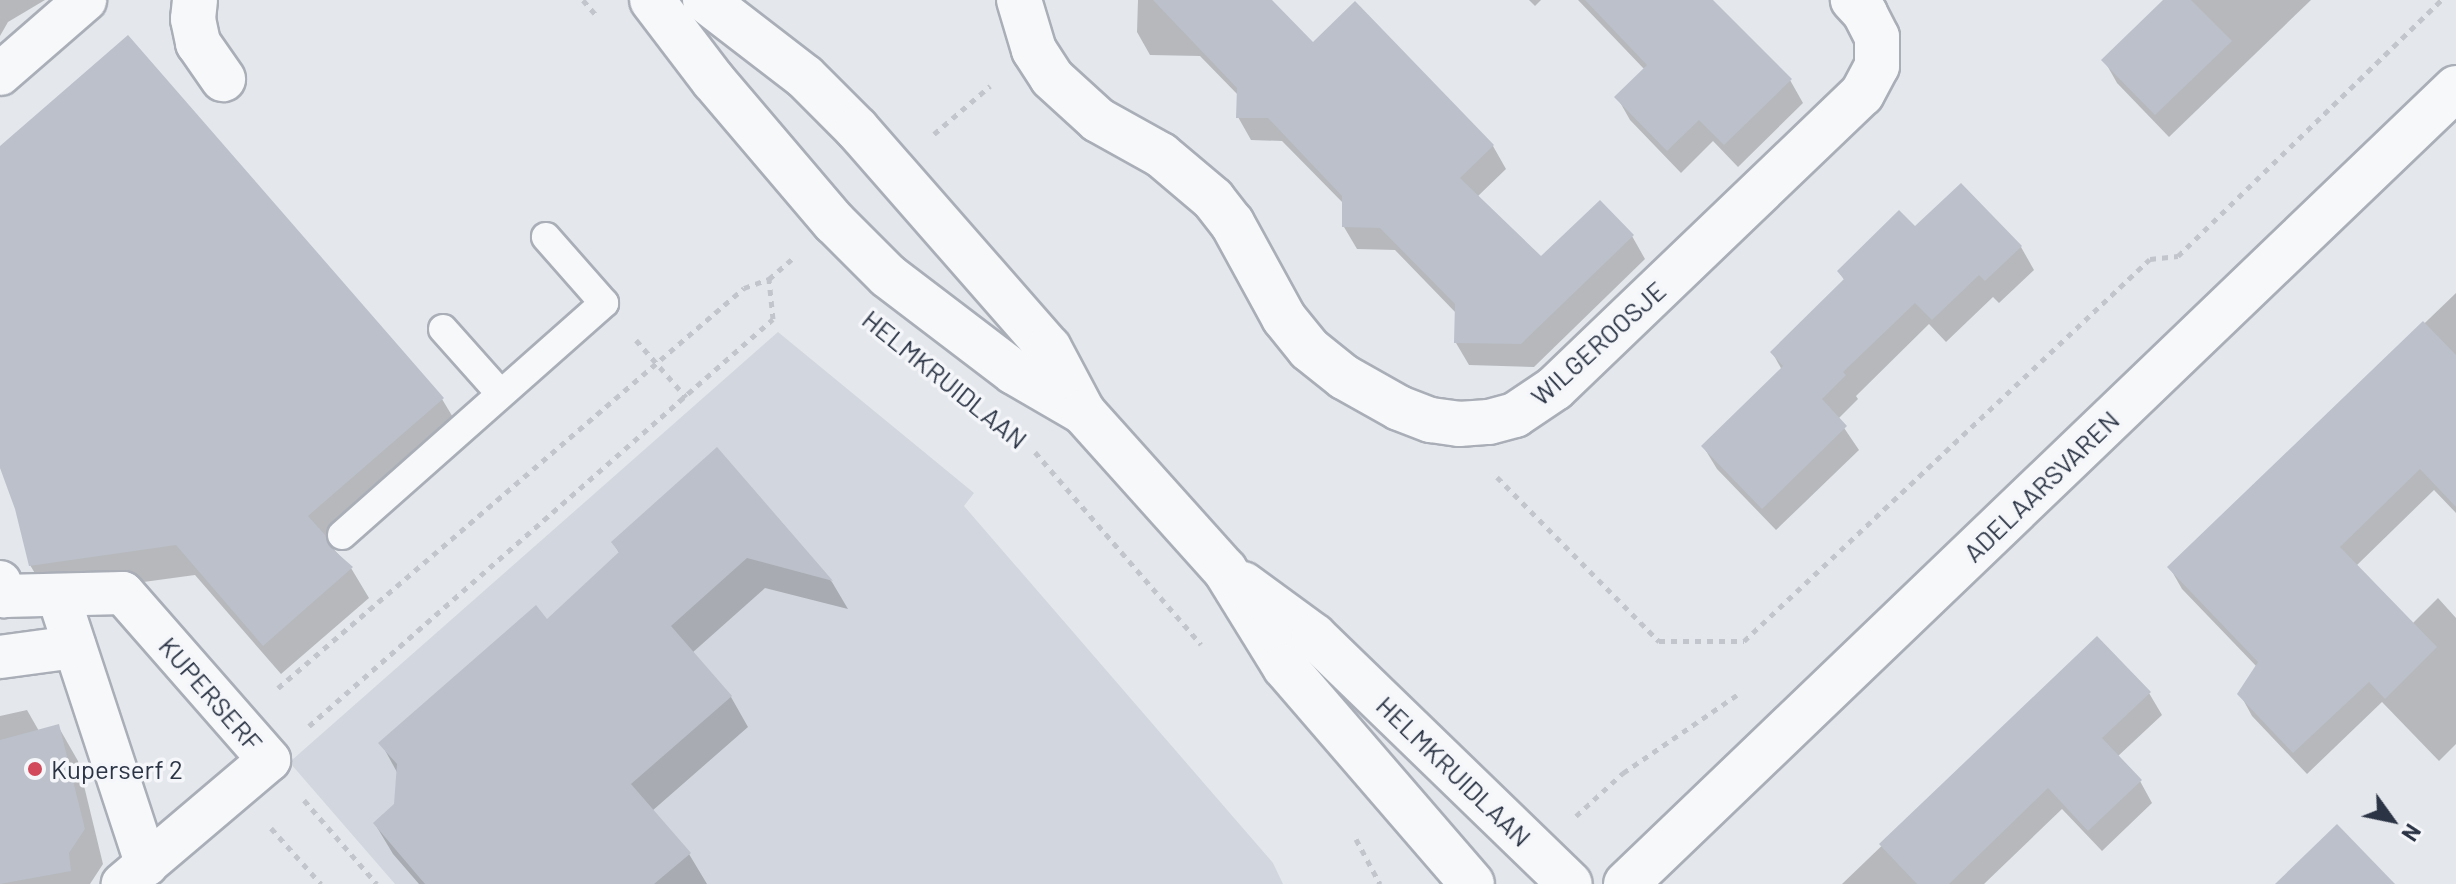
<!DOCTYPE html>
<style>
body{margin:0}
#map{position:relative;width:2456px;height:884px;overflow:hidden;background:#e4e7ec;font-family:Barlow,sans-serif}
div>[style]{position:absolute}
.built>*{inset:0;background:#d2d6de}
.shadow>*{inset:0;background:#0003}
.building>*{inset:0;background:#bbc0ca}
.path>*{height:5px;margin-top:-2.5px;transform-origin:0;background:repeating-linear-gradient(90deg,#c2c5cb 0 6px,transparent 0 12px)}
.roads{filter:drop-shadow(2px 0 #a9aeb7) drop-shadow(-2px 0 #a9aeb7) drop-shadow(0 2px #a9aeb7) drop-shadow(0 -2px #a9aeb7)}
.service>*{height:28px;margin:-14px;padding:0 14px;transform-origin:14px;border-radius:14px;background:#f7f8fa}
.pedestrian>*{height:42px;margin:-21px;padding:0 21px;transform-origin:21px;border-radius:21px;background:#f7f8fa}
.minor>*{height:44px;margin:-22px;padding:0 22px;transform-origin:22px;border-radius:22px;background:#f7f8fa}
.tertiary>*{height:44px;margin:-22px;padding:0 22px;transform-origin:22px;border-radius:22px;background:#f7f8fa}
.dots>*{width:22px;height:22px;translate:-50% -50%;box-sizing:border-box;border:4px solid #f4f6f9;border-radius:50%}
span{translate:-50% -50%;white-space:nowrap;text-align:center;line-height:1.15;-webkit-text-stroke:7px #f4f6f9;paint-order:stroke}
.street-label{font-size:26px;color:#2b3445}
.poi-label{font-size:26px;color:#2b3445}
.left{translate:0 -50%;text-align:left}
.north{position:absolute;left:2352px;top:780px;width:80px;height:80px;-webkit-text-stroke:6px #f4f6f9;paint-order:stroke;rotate:123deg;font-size:22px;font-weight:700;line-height:32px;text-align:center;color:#2b3445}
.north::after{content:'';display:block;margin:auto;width:28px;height:36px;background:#2b3445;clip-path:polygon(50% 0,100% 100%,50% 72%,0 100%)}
</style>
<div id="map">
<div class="built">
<i style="clip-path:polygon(778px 332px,974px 493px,964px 506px,1273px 863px,1283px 884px,395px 884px,291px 764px,292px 760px)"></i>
</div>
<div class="shadow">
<i style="clip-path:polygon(0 0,45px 0,8px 22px,0 36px)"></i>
<i style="clip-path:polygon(1138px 0,1270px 0,1313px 45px,1355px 4px,1493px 146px,1506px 169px,1477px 197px,1541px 259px,1632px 236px,1645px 259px,1534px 367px,1469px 365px,1456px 343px,1456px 313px,1395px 250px,1357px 249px,1344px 227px,1344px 204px,1282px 141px,1251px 140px,1238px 117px,1239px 96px,1200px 56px,1150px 55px,1137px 32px)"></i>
<i style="clip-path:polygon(1529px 0,1541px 0,1535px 6px)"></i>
<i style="clip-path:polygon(1578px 0,1712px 0,1790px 80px,1803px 103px,1738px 167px,1713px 141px,1681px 173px,1630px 120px,1617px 97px,1645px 70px)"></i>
<i style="clip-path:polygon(2166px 0,2311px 0,2169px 137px,2117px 83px,2104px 60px)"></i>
<i style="clip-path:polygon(0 149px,442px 399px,460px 429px,328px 543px,351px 568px,369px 598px,281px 674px,195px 575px,48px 595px,30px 565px,17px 508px,0 462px)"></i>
<i style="clip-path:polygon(1915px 229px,2021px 247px,2034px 270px,1999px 303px,1993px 297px,1946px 342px,1929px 324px,1856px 396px,1858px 399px,1838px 419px,1859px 450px,1776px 530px,1717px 469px,1703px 446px,1782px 370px,1772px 352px,1845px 281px,1839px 272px)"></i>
<i style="clip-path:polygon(2456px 293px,2456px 513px,2434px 490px,2356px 566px,2412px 624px,2438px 598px,2456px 618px,2456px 744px,2439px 761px,2382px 702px,2307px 774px,2252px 716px,2240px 694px,2257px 667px,2182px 589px,2170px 568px)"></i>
<i style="clip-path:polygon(716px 450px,832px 582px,848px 609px,765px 588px,692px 653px,731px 697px,748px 727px,652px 811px,689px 854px,707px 884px,419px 884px,393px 854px,375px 824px,396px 804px,398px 774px,381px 743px,547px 622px,620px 554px,613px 543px)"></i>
<i style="clip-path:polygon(2097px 639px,2149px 693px,2162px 715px,2117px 757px,2140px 781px,2152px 803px,2102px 851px,2062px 809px,1984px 884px,1842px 884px)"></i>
<i style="clip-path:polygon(27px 710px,39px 731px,58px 726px,78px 761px,103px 864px,90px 884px,0 884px,0 716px)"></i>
</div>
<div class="building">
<i style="clip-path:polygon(1153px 0,1272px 0,1313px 42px,1355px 1px,1494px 145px,1460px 178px,1541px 256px,1600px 200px,1634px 235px,1521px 344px,1454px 343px,1455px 304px,1380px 228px,1342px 227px,1342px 196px,1268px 118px,1236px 118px,1237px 88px)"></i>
<i style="clip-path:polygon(1585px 0,1713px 0,1792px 79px,1724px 145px,1699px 120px,1667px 151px,1614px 97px,1647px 65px)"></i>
<i style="clip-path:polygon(2163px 0,2191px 0,2232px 41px,2155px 115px,2101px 60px)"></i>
<i style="clip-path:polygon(128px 35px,444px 398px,308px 516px,325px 535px,329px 546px,353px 567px,263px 646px,176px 545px,29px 566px,15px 509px,0 468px,0 146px)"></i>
<i style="clip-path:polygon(1961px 183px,2022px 246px,1985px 281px,1979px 275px,1932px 320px,1915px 303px,1843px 372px,1846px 375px,1822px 399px,1847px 426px,1762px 509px,1701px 446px,1783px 366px,1770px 352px,1844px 279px,1837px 271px,1899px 210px,1915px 226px)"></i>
<i style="clip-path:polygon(2423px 321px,2456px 355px,2456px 507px,2420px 469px,2340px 547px,2437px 647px,2385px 699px,2369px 682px,2293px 753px,2237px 694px,2258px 662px,2167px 567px)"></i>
<i style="clip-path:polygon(717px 447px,833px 581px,747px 558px,671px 626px,732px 696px,631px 784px,691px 853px,654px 884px,425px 884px,373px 823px,394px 804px,397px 764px,378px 743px,536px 605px,547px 619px,619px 552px,611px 542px)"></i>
<i style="clip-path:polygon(2097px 636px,2151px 692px,2102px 738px,2142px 780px,2088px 831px,2048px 788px,1949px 884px,1917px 884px,1879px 844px)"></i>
<i style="clip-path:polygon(59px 724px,85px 829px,69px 853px,71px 871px,0 884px,0 740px)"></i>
<i style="clip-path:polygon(2337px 824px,2395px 884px,2275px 884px)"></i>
</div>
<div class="path">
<i style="left:583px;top:0;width:23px;rotate:49deg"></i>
<i style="left:934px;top:134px;width:74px;rotate:-40.6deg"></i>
<i style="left:636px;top:340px;width:76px;rotate:48.7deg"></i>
<i style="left:1035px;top:452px;width:254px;rotate:49.2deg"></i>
<i style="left:1497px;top:477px;width:231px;rotate:45.4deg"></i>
<i style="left:1659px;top:641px;width:85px"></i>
<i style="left:1744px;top:641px;width:557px;rotate:-43.26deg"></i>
<i style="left:2150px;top:259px;width:28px;rotate:-6deg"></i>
<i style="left:2178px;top:256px;width:367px;rotate:-44.2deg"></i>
<i style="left:278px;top:688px;width:614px;rotate:-40.64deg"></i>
<i style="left:744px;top:288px;width:27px;rotate:-20deg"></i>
<i style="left:769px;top:279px;width:33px;rotate:-41deg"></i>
<i style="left:309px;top:726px;width:617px;rotate:-41.26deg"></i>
<i style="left:773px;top:319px;width:40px;rotate:-95.7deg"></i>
<i style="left:304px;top:800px;width:111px;rotate:49deg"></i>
<i style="left:1576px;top:816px;width:64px;rotate:-42.5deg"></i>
<i style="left:1623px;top:773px;width:138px;rotate:-34.4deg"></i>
<i style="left:271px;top:828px;width:75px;rotate:48.2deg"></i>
<i style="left:1356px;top:839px;width:51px;rotate:61.9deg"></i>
</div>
<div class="roads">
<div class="service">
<i style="left:443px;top:329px;width:86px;rotate:48.3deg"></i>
<i style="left:342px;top:535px;width:350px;rotate:-41.5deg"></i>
<i style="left:604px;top:303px;width:88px;rotate:-131.3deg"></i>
</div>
<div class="pedestrian">
<i style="left:0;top:74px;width:113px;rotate:-41deg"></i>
<i style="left:0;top:582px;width:15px;rotate:74deg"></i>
<i style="left:4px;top:596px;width:119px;rotate:-1.4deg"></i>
<i style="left:123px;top:593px;width:222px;rotate:48.8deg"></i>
<i style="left:269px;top:760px;width:192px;rotate:139.7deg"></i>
<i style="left:58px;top:595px;width:284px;rotate:71.8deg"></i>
<i style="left:0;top:657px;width:75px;rotate:-7.7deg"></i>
</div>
<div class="minor">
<i style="left:195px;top:0;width:19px;rotate:96deg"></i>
<i style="left:193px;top:19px;width:25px;rotate:78deg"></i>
<i style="left:198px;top:43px;width:44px;rotate:55.2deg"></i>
<i style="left:1019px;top:0;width:52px;rotate:73.3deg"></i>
<i style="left:1034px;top:50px;width:33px;rotate:57deg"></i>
<i style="left:1052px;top:78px;width:62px;rotate:42.4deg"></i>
<i style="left:1098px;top:120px;width:72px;rotate:29.1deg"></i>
<i style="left:1161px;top:155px;width:68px;rotate:40.2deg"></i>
<i style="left:1213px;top:199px;width:31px;rotate:52deg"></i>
<i style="left:1232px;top:223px;width:108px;rotate:61.3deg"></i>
<i style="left:1284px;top:318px;width:40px;rotate:51deg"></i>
<i style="left:1309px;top:349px;width:45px;rotate:38.7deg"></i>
<i style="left:1344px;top:377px;width:63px;rotate:29.4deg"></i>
<i style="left:1399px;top:408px;width:34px;rotate:21deg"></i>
<i style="left:1431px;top:420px;width:28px;rotate:8deg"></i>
<i style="left:1459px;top:424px;width:30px;rotate:-4deg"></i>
<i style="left:1489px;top:422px;width:27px;rotate:-15deg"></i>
<i style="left:1515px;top:415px;width:48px;rotate:-34deg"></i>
<i style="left:1555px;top:388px;width:425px;rotate:-43.8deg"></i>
<i style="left:1862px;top:94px;width:32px;rotate:-62deg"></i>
<i style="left:1877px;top:66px;width:29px;rotate:-90deg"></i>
<i style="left:1877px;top:37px;width:27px;rotate:-117deg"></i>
<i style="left:1865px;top:13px;width:18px;rotate:-133deg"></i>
<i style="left:1626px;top:884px;width:1150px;rotate:-43.8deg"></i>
</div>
<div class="tertiary">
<i style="left:652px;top:0;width:101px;rotate:52.7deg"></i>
<i style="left:713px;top:80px;width:187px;rotate:49.6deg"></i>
<i style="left:834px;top:222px;width:76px;rotate:45deg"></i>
<i style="left:888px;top:276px;width:158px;rotate:37.3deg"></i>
<i style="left:1014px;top:372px;width:80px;rotate:30.1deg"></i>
<i style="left:705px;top:0;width:126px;rotate:37.6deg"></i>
<i style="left:805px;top:77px;width:74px;rotate:45deg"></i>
<i style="left:857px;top:129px;width:291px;rotate:48.8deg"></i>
<i style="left:1049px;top:348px;width:72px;rotate:62deg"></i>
<i style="left:1083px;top:412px;width:212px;rotate:48.1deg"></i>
<i style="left:1225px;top:570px;width:114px;rotate:58.3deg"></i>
<i style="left:1285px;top:667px;width:286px;rotate:49.2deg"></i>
<i style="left:1243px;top:584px;width:88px;rotate:36.2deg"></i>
<i style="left:1314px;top:636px;width:356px;rotate:44.1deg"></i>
</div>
</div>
<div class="dots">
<i style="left:35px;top:769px;background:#d1495b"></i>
</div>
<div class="street-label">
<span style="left:1598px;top:343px;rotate:-42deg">WILGEROOSJE</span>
<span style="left:945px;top:379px;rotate:39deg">HELMKRUIDLAAN</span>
<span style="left:2041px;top:486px;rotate:-44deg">ADELAARSVAREN</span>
<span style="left:211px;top:694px;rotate:49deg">KUPERSERF</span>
<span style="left:1454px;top:771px;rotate:44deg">HELMKRUIDLAAN</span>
</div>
<div class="poi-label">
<span class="left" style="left:51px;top:769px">Kuperserf 2</span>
</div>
<div class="north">N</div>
</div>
